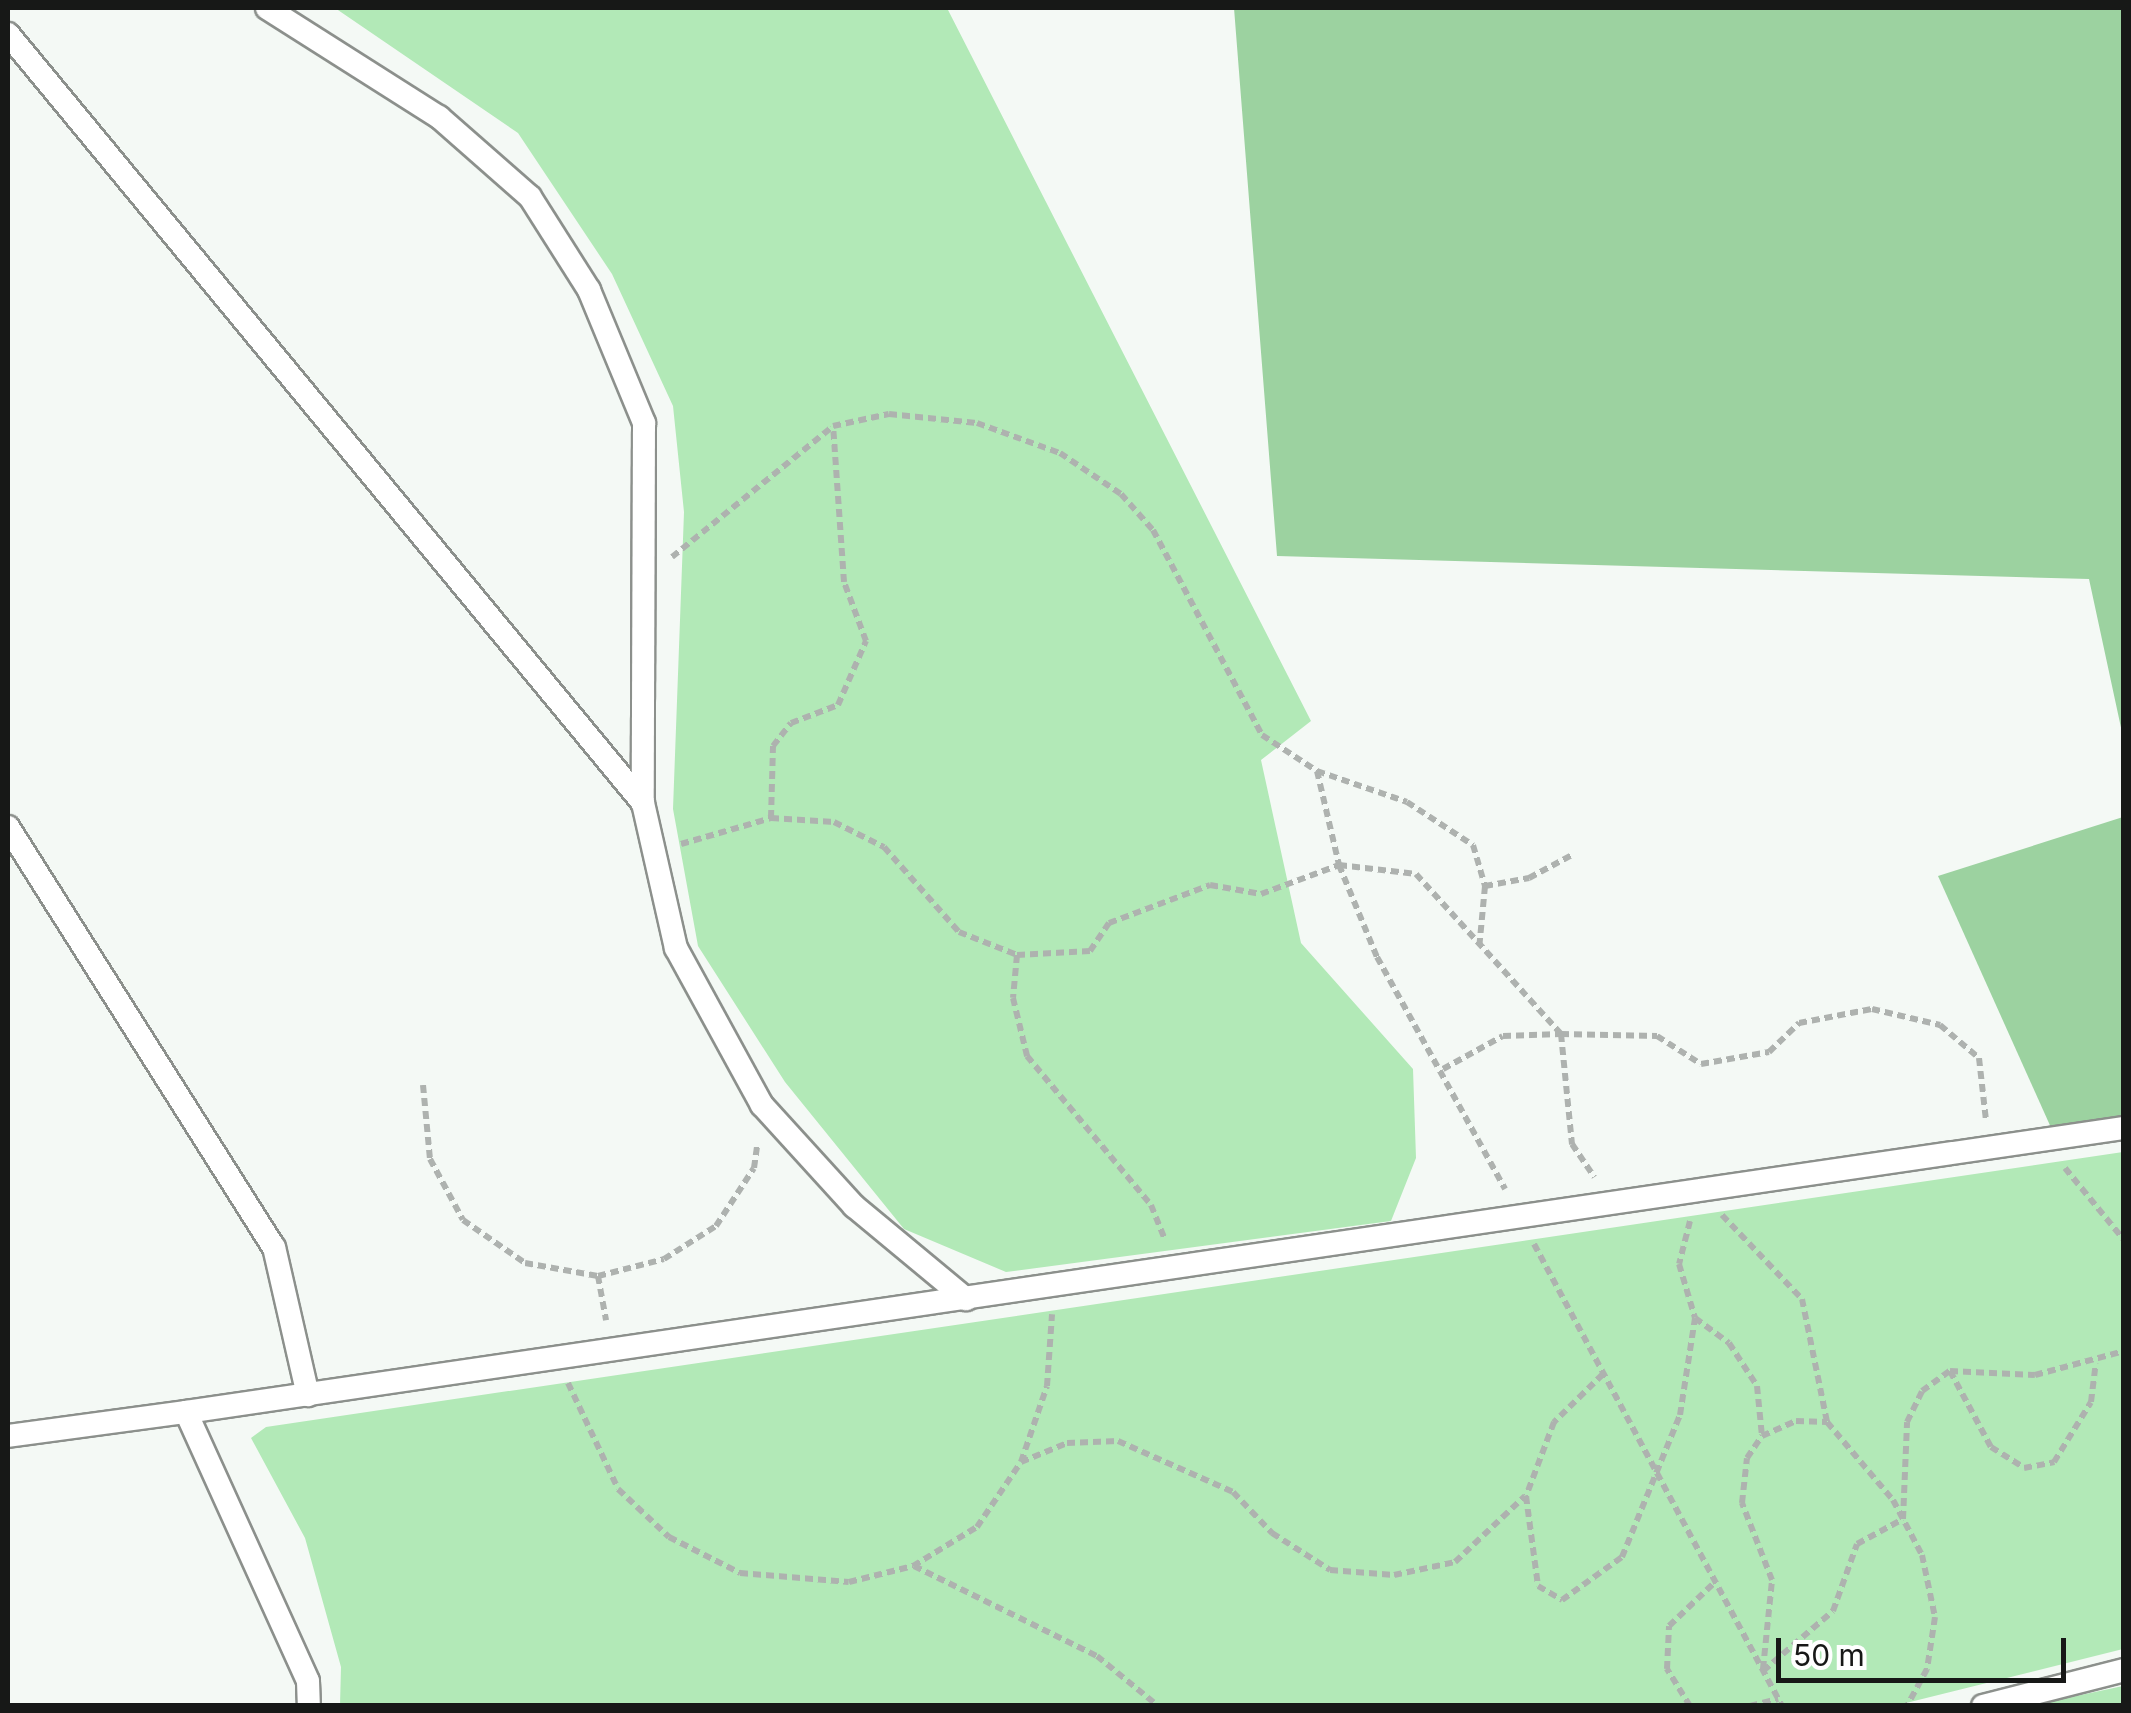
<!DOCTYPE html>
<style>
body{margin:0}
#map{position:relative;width:2131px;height:1713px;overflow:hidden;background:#f4f9f5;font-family:Inter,sans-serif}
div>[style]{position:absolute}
.green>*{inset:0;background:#b2e9b7}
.forest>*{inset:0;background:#9cd2a0}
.path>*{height:6px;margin-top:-3px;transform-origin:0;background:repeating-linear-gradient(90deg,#aeb2af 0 8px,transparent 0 13px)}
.roads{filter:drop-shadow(2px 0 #8c908c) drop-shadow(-2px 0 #8c908c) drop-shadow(0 2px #8c908c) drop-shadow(0 -2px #8c908c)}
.service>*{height:22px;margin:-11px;padding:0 11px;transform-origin:11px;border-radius:11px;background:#fff}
span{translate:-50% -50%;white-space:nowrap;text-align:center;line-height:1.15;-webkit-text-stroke:8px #fff;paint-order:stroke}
.frame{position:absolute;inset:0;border:10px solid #171817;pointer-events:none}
.scale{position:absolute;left:1776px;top:1638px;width:290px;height:45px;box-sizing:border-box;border:5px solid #171817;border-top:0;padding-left:12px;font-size:30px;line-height:35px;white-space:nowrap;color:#171817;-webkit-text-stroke:8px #fff;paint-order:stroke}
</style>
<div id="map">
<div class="green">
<i style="clip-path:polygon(335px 8px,947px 8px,1311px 721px,1261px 760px,1301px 943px,1413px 1069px,1416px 1158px,1391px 1221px,1006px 1272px,904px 1229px,785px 1082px,698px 946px,673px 809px,684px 512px,673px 406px,612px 274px,518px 133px)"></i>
<i style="clip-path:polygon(2123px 1152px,2123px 1649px,1898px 1705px,340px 1705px,341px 1667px,305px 1538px,251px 1438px,266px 1427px)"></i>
<i style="clip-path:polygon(2123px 1686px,2123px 1705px,2034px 1705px)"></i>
</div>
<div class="forest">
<i style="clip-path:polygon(1234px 8px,2123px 8px,2123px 737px,2089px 579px,1277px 556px)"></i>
<i style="clip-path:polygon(2123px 817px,2123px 1129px,2057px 1141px,1938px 876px)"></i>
</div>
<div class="path">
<i style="left:672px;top:557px;width:208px;rotate:-39.1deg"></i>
<i style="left:833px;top:426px;width:57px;rotate:-12.1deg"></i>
<i style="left:889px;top:414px;width:88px;rotate:5.8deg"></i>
<i style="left:977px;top:423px;width:88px;rotate:19.9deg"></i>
<i style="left:1060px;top:453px;width:73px;rotate:33.9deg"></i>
<i style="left:1121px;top:494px;width:48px;rotate:48.4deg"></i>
<i style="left:1153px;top:530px;width:232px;rotate:62deg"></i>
<i style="left:1262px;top:735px;width:66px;rotate:33.2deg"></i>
<i style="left:1317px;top:771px;width:97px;rotate:76.8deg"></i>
<i style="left:1339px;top:865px;width:100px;rotate:67.6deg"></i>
<i style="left:1377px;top:957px;width:265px;rotate:61.1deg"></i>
<i style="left:1317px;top:771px;width:95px;rotate:19deg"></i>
<i style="left:1407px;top:802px;width:79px;rotate:33.1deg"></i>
<i style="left:1473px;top:845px;width:43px;rotate:73.7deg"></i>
<i style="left:1485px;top:886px;width:64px;rotate:95.4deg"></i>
<i style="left:771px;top:818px;width:72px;rotate:-88.4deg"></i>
<i style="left:773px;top:746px;width:29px;rotate:-52deg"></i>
<i style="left:791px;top:723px;width:50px;rotate:-21deg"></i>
<i style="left:838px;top:705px;width:70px;rotate:-66.4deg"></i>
<i style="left:866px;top:641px;width:63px;rotate:-110.4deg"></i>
<i style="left:844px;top:582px;width:156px;rotate:-94deg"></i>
<i style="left:681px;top:844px;width:94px;rotate:-16.1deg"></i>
<i style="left:771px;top:818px;width:63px;rotate:3.6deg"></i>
<i style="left:834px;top:822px;width:56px;rotate:26.6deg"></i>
<i style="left:884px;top:847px;width:113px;rotate:48.6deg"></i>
<i style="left:959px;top:932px;width:62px;rotate:21.6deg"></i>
<i style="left:1017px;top:955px;width:73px;rotate:-3.1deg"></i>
<i style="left:1090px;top:951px;width:34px;rotate:-56deg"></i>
<i style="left:1109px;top:923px;width:108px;rotate:-20.6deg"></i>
<i style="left:1210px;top:885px;width:52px;rotate:10deg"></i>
<i style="left:1261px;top:894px;width:83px;rotate:-20.4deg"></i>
<i style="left:1339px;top:865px;width:78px;rotate:6.7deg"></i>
<i style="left:1416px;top:874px;width:216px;rotate:47.8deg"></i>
<i style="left:1561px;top:1034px;width:111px;rotate:84.3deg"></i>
<i style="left:1572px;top:1144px;width:40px;rotate:56deg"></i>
<i style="left:1485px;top:886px;width:45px;rotate:-10.3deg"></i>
<i style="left:1529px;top:878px;width:51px;rotate:-28.1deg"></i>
<i style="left:1017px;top:955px;width:43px;rotate:95.3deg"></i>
<i style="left:1013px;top:998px;width:60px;rotate:76.4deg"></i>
<i style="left:1027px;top:1056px;width:194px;rotate:50.2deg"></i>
<i style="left:1151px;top:1205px;width:37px;rotate:68deg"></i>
<i style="left:1443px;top:1069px;width:68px;rotate:-28.8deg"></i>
<i style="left:1503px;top:1036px;width:58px;rotate:-2deg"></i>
<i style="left:1561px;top:1034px;width:96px;rotate:1.2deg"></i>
<i style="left:1657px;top:1036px;width:52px;rotate:32.5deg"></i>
<i style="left:1701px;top:1064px;width:69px;rotate:-10deg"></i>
<i style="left:1769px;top:1052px;width:42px;rotate:-44deg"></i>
<i style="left:1799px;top:1023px;width:74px;rotate:-10.9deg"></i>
<i style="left:1872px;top:1009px;width:70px;rotate:13.2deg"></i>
<i style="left:1940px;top:1025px;width:51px;rotate:40.2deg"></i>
<i style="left:1979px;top:1058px;width:62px;rotate:83.6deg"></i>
<i style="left:423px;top:1085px;width:74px;rotate:84.6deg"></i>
<i style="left:430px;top:1159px;width:69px;rotate:61.6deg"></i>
<i style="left:463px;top:1220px;width:75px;rotate:34.7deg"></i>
<i style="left:525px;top:1263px;width:74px;rotate:10.1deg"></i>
<i style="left:598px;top:1276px;width:68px;rotate:-14.4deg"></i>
<i style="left:664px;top:1259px;width:62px;rotate:-32.4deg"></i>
<i style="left:716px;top:1226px;width:69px;rotate:-56.8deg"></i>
<i style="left:754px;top:1168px;width:22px;rotate:-82deg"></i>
<i style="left:2065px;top:1168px;width:93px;rotate:50.7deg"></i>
<i style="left:1722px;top:1215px;width:116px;rotate:46.4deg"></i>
<i style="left:1802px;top:1299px;width:126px;rotate:78.5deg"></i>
<i style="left:1827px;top:1422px;width:102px;rotate:49.8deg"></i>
<i style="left:1893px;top:1500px;width:62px;rotate:62.2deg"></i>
<i style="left:1922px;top:1555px;width:63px;rotate:78.2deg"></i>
<i style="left:1935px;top:1617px;width:53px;rotate:98.7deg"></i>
<i style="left:1927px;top:1669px;width:42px;rotate:118.4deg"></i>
<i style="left:1690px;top:1221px;width:44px;rotate:104.3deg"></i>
<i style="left:1679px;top:1264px;width:56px;rotate:73.5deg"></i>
<i style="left:1695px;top:1318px;width:42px;rotate:36.3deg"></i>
<i style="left:1729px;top:1343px;width:51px;rotate:56.9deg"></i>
<i style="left:1757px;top:1386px;width:50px;rotate:84.3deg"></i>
<i style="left:1534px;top:1244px;width:524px;rotate:61.77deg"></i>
<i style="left:598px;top:1276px;width:45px;rotate:79.7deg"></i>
<i style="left:1950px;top:1371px;width:86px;rotate:61.7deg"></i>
<i style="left:1991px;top:1447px;width:39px;rotate:32deg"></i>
<i style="left:2024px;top:1468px;width:31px;rotate:-11deg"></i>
<i style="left:2054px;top:1462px;width:70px;rotate:-58.3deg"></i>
<i style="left:2091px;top:1402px;width:39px;rotate:-83deg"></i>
<i style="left:1603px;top:1374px;width:69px;rotate:135.6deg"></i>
<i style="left:1554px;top:1422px;width:79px;rotate:110.7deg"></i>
<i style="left:1526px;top:1496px;width:91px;rotate:82.4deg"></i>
<i style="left:1538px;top:1586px;width:28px;rotate:30deg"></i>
<i style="left:1562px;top:1600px;width:74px;rotate:-35.6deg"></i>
<i style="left:1622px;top:1557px;width:153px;rotate:-67.8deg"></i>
<i style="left:1680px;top:1415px;width:98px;rotate:-81.2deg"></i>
<i style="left:568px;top:1383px;width:117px;rotate:64.7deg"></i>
<i style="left:618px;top:1489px;width:70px;rotate:43.3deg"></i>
<i style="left:669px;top:1537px;width:80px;rotate:26.9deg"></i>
<i style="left:740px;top:1573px;width:109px;rotate:4.7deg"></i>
<i style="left:849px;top:1582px;width:66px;rotate:-14deg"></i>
<i style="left:913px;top:1566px;width:75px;rotate:-31.4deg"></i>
<i style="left:977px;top:1527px;width:78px;rotate:-55.9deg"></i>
<i style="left:1021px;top:1462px;width:80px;rotate:-71.1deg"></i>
<i style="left:1047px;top:1386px;width:72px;rotate:-86deg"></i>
<i style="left:1021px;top:1462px;width:50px;rotate:-22.4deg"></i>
<i style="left:1067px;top:1443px;width:51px;rotate:-2.2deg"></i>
<i style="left:1118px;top:1441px;width:126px;rotate:23.9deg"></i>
<i style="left:1233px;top:1492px;width:57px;rotate:46.4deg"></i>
<i style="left:1272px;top:1533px;width:69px;rotate:32.5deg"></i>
<i style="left:1330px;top:1570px;width:64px;rotate:4.5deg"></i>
<i style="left:1394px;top:1575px;width:62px;rotate:-12deg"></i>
<i style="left:1455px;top:1562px;width:96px;rotate:-43.3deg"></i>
<i style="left:914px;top:1566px;width:204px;rotate:26.2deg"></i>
<i style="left:1097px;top:1656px;width:79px;rotate:39.3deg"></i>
<i style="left:1763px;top:1669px;width:89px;rotate:-84.2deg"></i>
<i style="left:1772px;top:1580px;width:83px;rotate:-111.3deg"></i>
<i style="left:1742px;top:1503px;width:45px;rotate:-83.7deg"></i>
<i style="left:1747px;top:1458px;width:27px;rotate:-56deg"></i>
<i style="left:1762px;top:1436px;width:37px;rotate:-24deg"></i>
<i style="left:1796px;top:1421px;width:31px;rotate:2deg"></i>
<i style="left:1763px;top:1671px;width:92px;rotate:-40.6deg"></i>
<i style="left:1833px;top:1611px;width:71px;rotate:-70.3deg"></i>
<i style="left:1857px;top:1544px;width:52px;rotate:-28.5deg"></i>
<i style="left:1903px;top:1519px;width:97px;rotate:-87.6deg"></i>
<i style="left:1907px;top:1422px;width:34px;rotate:-64deg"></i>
<i style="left:1922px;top:1391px;width:34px;rotate:-36deg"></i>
<i style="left:1950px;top:1371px;width:85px;rotate:2.7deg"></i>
<i style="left:2035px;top:1375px;width:92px;rotate:-15.1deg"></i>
<i style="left:1690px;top:1706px;width:44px;rotate:-121.9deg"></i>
<i style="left:1667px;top:1669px;width:43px;rotate:-87.3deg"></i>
<i style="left:1669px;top:1626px;width:64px;rotate:-43.7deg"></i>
<i style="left:1750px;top:1706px;width:29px;rotate:-14deg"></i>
</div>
<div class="roads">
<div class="service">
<i style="left:267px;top:8px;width:204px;rotate:32.4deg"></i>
<i style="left:439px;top:117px;width:121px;rotate:41.3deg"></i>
<i style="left:530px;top:197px;width:110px;rotate:57.6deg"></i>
<i style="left:589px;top:290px;width:144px;rotate:67.5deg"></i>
<i style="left:644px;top:423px;width:380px;rotate:90.2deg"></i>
<i style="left:643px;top:803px;width:149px;rotate:77.2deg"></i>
<i style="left:676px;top:948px;width:179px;rotate:61.3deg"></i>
<i style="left:762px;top:1105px;width:137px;rotate:47.7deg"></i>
<i style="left:854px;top:1206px;width:146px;rotate:39.7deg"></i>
<i style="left:8px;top:34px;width:997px;rotate:50.45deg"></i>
<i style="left:8px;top:827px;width:497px;rotate:57.7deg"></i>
<i style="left:274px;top:1247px;width:152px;rotate:77.1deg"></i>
<i style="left:186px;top:1412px;width:1959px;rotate:-8.34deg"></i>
<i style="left:8px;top:1436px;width:180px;rotate:-7.7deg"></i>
<i style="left:186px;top:1412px;width:295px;rotate:65.6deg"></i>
<i style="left:308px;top:1681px;width:25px;rotate:88deg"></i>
<i style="left:1983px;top:1706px;width:146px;rotate:-14.3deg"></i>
</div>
</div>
<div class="frame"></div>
<div class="scale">50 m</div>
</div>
